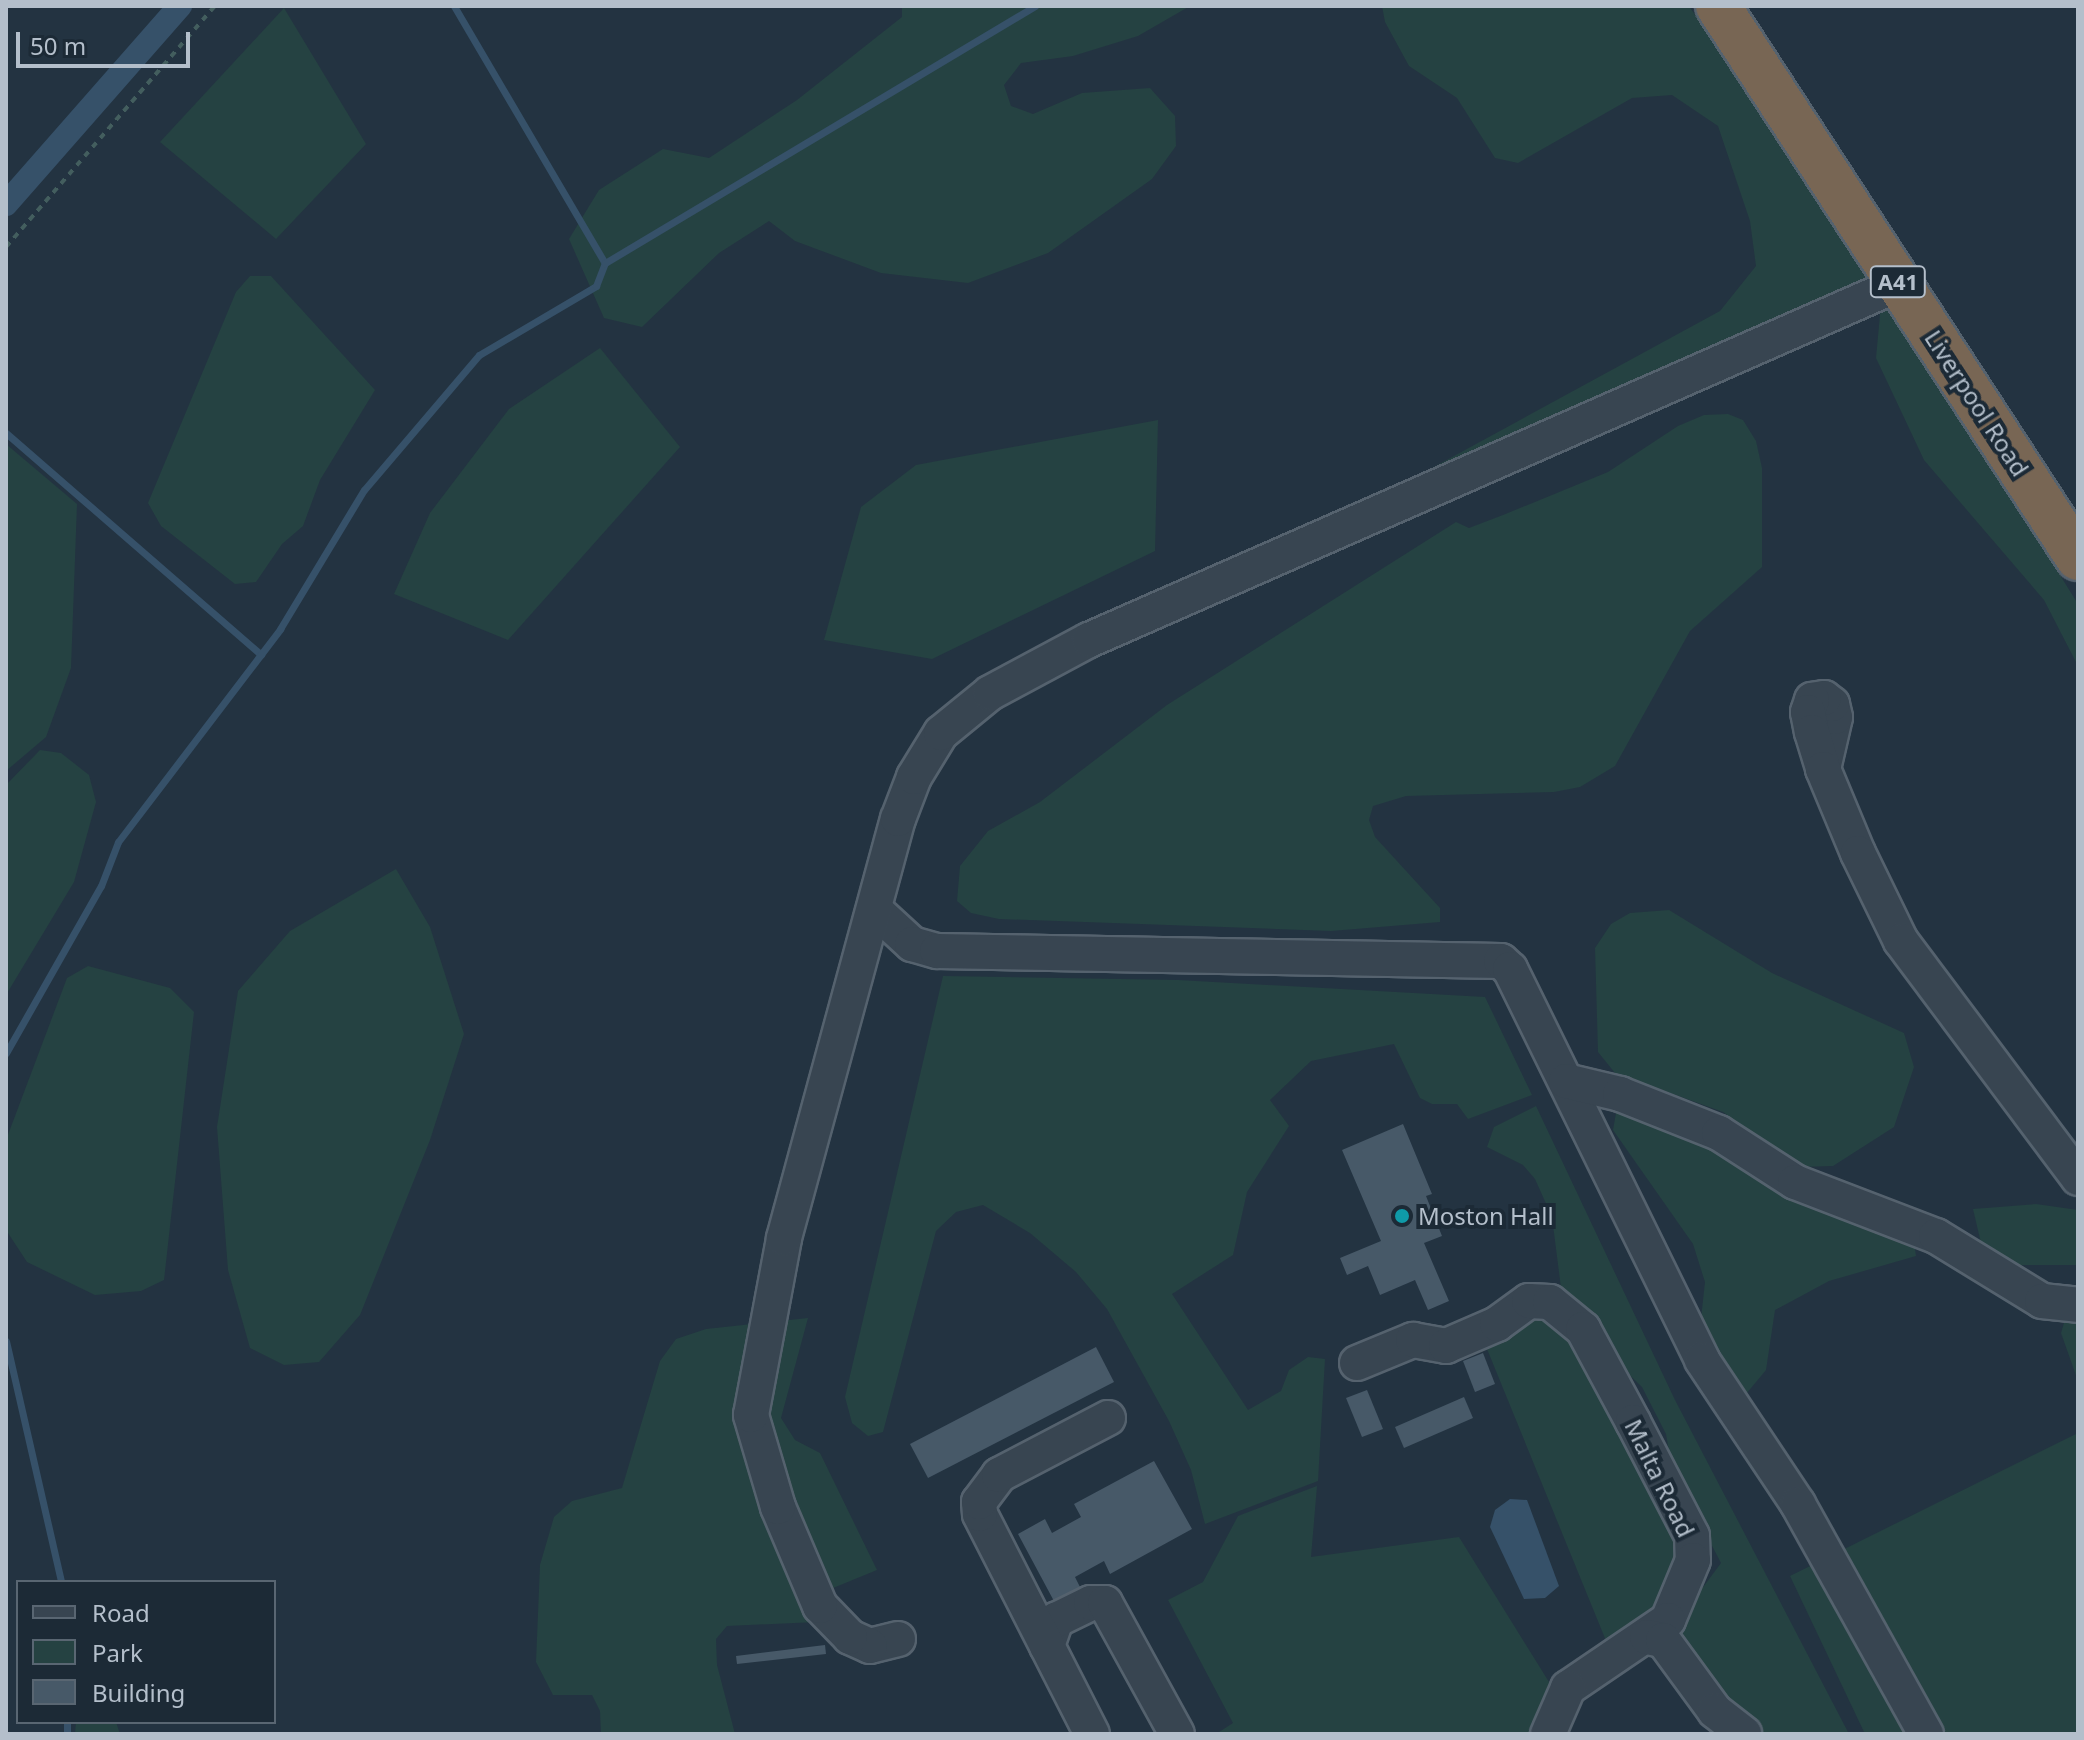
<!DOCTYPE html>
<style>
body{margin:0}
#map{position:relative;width:2084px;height:1740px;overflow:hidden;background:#233341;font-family:"Noto Sans",sans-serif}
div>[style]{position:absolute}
.green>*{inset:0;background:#254242}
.water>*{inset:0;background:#365169}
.stream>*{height:7px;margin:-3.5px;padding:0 3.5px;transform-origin:3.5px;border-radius:3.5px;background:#365169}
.canal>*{height:24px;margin:-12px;padding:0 12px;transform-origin:12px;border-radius:12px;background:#365169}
.building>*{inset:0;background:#475968}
.path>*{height:4px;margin-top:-2px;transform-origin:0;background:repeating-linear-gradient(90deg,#435e5e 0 6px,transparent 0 12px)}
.roads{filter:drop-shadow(2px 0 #55626e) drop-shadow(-2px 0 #55626e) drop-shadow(0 2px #55626e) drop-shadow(0 -2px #55626e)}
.minor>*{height:34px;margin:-17px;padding:0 17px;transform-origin:17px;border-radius:17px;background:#384551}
.highway>*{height:44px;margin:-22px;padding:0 22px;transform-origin:22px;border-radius:22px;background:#786654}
.dots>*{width:22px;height:22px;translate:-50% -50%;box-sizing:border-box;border:4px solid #1c2a36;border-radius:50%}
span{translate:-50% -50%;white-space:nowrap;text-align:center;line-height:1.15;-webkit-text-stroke:8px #1c2a36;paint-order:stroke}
.shield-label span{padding:2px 6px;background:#1c2a36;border:2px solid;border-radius:6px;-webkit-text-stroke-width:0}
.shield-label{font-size:22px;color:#b4bfcb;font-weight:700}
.street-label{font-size:24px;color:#b4bfcb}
.poi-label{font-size:24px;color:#b4bfcb}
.left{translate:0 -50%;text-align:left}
.frame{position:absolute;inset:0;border:8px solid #b4bfcb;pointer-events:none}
.legend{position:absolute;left:16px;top:1580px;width:260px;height:144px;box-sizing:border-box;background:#1c2a36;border:2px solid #596672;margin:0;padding:10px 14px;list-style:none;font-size:24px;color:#b4bfcb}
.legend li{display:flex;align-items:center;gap:16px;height:40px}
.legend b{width:40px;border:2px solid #596672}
.scale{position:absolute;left:16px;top:32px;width:174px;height:36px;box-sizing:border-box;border:4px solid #b4bfcb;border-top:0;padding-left:10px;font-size:24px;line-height:28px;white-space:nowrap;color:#b4bfcb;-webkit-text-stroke:6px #1c2a36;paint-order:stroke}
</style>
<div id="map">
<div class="green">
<i style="clip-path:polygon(902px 6px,1190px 6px,1138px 36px,1073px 56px,1021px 63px,1004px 85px,1011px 106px,1033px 114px,1082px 93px,1150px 88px,1175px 116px,1176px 146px,1152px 179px,1048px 253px,968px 283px,881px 273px,795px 241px,769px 221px,719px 253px,642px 327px,604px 318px,569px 239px,599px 190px,663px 149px,709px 158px,797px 100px,902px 17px)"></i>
<i style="clip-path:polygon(1382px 6px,1689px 6px,1874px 285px,1399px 486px,1720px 311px,1756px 266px,1750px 221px,1718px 126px,1672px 95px,1632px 98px,1518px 163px,1495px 158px,1457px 98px,1409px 66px,1385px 22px)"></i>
<i style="clip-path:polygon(284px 8px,366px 144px,276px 239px,160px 142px)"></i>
<i style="clip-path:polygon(250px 276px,271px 276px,375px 390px,320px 480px,303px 526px,282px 544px,256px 582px,235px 584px,161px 526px,148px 503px,236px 292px)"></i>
<i style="clip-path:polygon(1889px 300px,2078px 604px,2078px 666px,2044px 600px,1924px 460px,1876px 358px,1881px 304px)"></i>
<i style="clip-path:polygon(600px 348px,680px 447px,508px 640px,394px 594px,430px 513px,509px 409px)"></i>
<i style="clip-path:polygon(1728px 414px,1743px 420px,1756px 441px,1762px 468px,1762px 567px,1690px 631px,1615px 766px,1580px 787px,1554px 792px,1406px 796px,1373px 806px,1369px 820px,1375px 837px,1440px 908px,1440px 922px,1331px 931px,999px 919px,971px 913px,957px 901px,960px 866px,988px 831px,1040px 802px,1167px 705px,1456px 522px,1469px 528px,1503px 515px,1608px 472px,1678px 426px,1704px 415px)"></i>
<i style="clip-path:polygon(1158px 420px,1155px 551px,932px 659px,824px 640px,861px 507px,916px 465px)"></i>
<i style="clip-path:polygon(6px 444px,77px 504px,71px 668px,46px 737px,6px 771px)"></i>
<i style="clip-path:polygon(40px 750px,61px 753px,89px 775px,96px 802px,74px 882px,6px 995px,6px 785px)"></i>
<i style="clip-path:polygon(396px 869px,430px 927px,464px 1034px,430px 1140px,360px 1315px,319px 1362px,284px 1365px,250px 1348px,228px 1270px,217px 1127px,238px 991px,290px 931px)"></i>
<i style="clip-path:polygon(1669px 910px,1772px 973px,1904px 1033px,1914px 1067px,1894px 1127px,1833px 1166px,1799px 1167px,1723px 1112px,1615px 1073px,1598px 1052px,1595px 948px,1611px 924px,1630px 913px)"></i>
<i style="clip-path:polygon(88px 966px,170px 988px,194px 1012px,164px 1280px,141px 1291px,95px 1295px,27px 1262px,6px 1230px,6px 1140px,67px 978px)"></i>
<i style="clip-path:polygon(943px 976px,1178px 980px,1485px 997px,1532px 1095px,1468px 1119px,1457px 1104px,1432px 1104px,1420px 1098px,1394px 1044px,1311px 1061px,1270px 1100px,1289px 1126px,1247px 1192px,1233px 1255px,1172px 1294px,1248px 1410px,1281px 1391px,1289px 1370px,1308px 1357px,1325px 1359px,1318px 1481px,1205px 1524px,1191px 1470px,1169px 1421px,1107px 1309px,1076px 1272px,1030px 1233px,983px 1205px,956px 1212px,936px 1231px,883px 1432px,868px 1436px,852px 1423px,845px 1397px)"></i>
<i style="clip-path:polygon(1536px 1106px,1675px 1400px,1849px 1734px,1756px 1734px,1738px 1726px,1679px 1636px,1675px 1625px,1721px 1563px,1672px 1469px,1666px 1434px,1642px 1387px,1614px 1360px,1561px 1288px,1552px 1217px,1535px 1179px,1523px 1165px,1487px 1147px,1494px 1127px)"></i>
<i style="clip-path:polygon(1630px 1106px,1914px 1242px,1916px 1256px,1829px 1281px,1775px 1310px,1766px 1370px,1746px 1394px,1735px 1390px,1700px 1328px,1705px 1282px,1693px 1244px,1613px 1130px,1616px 1113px)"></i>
<i style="clip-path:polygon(2036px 1204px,2078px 1210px,2078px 1265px,2016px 1265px,1981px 1243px,1973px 1209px)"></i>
<i style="clip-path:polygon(1537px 1314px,1564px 1323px,1681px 1543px,1651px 1614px,1611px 1653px,1487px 1349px,1467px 1357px,1464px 1352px)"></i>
<i style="clip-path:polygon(2078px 1314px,2078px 1381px,2061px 1333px,2064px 1323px)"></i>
<i style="clip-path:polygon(808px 1318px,781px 1418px,795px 1440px,820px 1453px,877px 1570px,816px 1595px,816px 1622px,727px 1626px,716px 1639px,717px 1665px,735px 1734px,601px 1734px,600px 1711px,592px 1695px,553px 1695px,536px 1662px,540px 1565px,554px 1517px,572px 1501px,622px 1488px,660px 1361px,676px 1339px,706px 1329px)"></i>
<i style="clip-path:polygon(2078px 1433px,2078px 1734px,1865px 1734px,1790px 1576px)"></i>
<i style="clip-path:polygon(1317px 1486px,1311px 1557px,1459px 1537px,1554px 1690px,1545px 1734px,1216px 1734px,1233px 1723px,1168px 1600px,1203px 1582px,1238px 1516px)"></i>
<i style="clip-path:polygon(76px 1722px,116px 1722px,120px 1734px,75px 1734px)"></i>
</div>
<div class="water">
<i style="clip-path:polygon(1510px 1499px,1527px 1500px,1559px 1586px,1545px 1598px,1524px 1599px,1490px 1527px,1495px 1510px)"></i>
</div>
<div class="stream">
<i style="left:454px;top:6px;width:298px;rotate:59.6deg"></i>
<i style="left:6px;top:433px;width:338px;rotate:41deg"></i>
<i style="left:6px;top:1053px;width:192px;rotate:-60.4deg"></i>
<i style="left:101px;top:886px;width:47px;rotate:-68.9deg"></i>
<i style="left:118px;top:842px;width:268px;rotate:-52.7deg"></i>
<i style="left:280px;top:629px;width:162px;rotate:-58.9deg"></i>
<i style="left:364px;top:490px;width:177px;rotate:-49.6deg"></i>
<i style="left:479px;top:355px;width:136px;rotate:-30.5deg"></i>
<i style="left:596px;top:286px;width:25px;rotate:-69deg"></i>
<i style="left:605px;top:263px;width:501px;rotate:-30.87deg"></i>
<i style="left:6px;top:1341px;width:247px;rotate:77.1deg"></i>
<i style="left:67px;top:1734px;width:12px;rotate:-90deg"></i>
</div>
<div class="canal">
<i style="left:6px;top:204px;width:264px;rotate:-48.7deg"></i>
</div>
<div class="building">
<i style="clip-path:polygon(1403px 1124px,1432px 1194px,1426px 1196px,1442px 1236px,1424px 1243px,1449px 1301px,1428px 1310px,1415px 1280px,1380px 1295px,1368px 1266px,1347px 1275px,1340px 1258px,1381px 1241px,1342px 1150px)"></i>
<i style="clip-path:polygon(1096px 1347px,1114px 1382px,928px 1478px,910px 1444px)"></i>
<i style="clip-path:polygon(1483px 1353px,1495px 1384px,1475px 1392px,1463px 1361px)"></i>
<i style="clip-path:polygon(1367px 1390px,1383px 1429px,1362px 1437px,1346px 1398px)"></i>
<i style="clip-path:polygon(1464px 1397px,1473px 1418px,1404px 1448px,1395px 1427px)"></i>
<i style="clip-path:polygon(1154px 1461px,1192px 1529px,1110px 1574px,1104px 1561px,1075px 1577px,1081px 1589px,1055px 1603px,1018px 1534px,1045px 1519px,1052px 1533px,1081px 1517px,1074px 1504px)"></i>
<i style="clip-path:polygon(825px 1645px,826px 1654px,737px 1664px,736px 1656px)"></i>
</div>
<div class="path">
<i style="left:6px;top:247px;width:319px;rotate:-49.1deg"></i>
</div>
<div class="roads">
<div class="minor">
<i style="left:1823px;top:769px;width:53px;rotate:-77deg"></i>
<i style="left:1835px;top:717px;width:13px;rotate:-103deg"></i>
<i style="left:1832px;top:704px;width:10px;rotate:-143deg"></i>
<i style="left:1824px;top:698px;width:12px;rotate:171deg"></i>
<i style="left:1812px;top:700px;width:13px;rotate:108deg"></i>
<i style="left:1808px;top:712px;width:20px;rotate:79deg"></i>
<i style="left:1812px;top:732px;width:39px;rotate:73deg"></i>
<i style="left:1823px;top:769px;width:91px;rotate:67.4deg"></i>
<i style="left:1858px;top:853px;width:98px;rotate:64deg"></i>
<i style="left:1901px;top:941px;width:296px;rotate:53.2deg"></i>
<i style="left:874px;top:909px;width:52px;rotate:42.6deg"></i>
<i style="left:912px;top:944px;width:26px;rotate:16deg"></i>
<i style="left:937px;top:951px;width:564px;rotate:1.02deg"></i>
<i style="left:1501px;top:961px;width:12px;rotate:42deg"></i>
<i style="left:1510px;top:969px;width:436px;rotate:63.8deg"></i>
<i style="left:1702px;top:1360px;width:173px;rotate:56.3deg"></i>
<i style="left:1798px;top:1504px;width:263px;rotate:60.9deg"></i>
<i style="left:1566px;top:1081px;width:56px;rotate:13.5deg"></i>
<i style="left:1620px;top:1094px;width:106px;rotate:21.5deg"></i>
<i style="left:1719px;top:1133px;width:90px;rotate:32.8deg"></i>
<i style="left:1795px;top:1182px;width:151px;rotate:21deg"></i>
<i style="left:1936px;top:1236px;width:124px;rotate:31.5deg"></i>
<i style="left:2042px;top:1301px;width:36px;rotate:6deg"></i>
<i style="left:1357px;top:1363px;width:61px;rotate:-22.3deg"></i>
<i style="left:1413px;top:1340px;width:34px;rotate:10deg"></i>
<i style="left:1446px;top:1346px;width:56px;rotate:-23.3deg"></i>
<i style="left:1497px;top:1324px;width:39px;rotate:-36deg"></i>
<i style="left:1529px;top:1301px;width:21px;rotate:3deg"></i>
<i style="left:1550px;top:1302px;width:43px;rotate:39.3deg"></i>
<i style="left:1583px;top:1329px;width:106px;rotate:61.7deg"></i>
<i style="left:1633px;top:1422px;width:128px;rotate:62.6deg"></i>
<i style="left:1692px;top:1536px;width:24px;rotate:88deg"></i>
<i style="left:1693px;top:1560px;width:65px;rotate:112.6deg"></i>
<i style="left:1668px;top:1620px;width:121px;rotate:145.8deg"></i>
<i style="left:1568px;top:1688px;width:50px;rotate:113.5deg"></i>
<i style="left:1647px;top:1637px;width:16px;rotate:11deg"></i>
<i style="left:1663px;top:1640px;width:88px;rotate:53.8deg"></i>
<i style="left:1715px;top:1711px;width:37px;rotate:38deg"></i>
<i style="left:898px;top:1639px;width:29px;rotate:166deg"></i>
<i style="left:870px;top:1646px;width:22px;rotate:-156deg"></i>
<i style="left:850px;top:1637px;width:43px;rotate:-134.1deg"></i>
<i style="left:820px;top:1606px;width:108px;rotate:-113deg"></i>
<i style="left:778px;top:1507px;width:96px;rotate:-106.4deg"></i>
<i style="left:751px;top:1415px;width:180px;rotate:-79.4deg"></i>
<i style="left:784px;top:1238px;width:434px;rotate:-74.8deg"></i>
<i style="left:898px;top:819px;width:45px;rotate:-69.1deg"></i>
<i style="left:914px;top:777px;width:52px;rotate:-58.5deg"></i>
<i style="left:941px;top:733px;width:63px;rotate:-39.2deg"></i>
<i style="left:990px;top:693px;width:112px;rotate:-28.2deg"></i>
<i style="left:1089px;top:640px;width:885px;rotate:-23.73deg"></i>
<i style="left:1047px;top:1646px;width:28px;rotate:-71deg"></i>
<i style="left:1056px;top:1620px;width:39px;rotate:-26deg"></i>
<i style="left:1091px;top:1603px;width:14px"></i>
<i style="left:1105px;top:1603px;width:149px;rotate:61.2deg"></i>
<i style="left:1092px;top:1734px;width:247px;rotate:-117deg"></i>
<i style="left:980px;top:1514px;width:12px;rotate:-95deg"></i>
<i style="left:979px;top:1502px;width:34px;rotate:-53deg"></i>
<i style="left:999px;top:1475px;width:123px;rotate:-27.6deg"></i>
</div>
<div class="highway">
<i style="left:1718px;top:6px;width:659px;rotate:56.89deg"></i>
</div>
</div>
<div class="dots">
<i style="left:1402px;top:1216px;background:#0f9aa8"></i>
</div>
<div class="shield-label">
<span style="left:1898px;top:282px">A41</span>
</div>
<div class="street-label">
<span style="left:1977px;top:403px;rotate:57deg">Liverpool Road</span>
<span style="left:1660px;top:1478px;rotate:64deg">Malta Road</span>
</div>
<div class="poi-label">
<span class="left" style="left:1418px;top:1216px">Moston Hall</span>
</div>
<div class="frame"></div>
<ul class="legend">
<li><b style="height:10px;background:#384551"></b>Road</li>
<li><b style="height:22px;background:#254242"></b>Park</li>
<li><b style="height:22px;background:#475968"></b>Building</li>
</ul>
<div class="scale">50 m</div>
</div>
